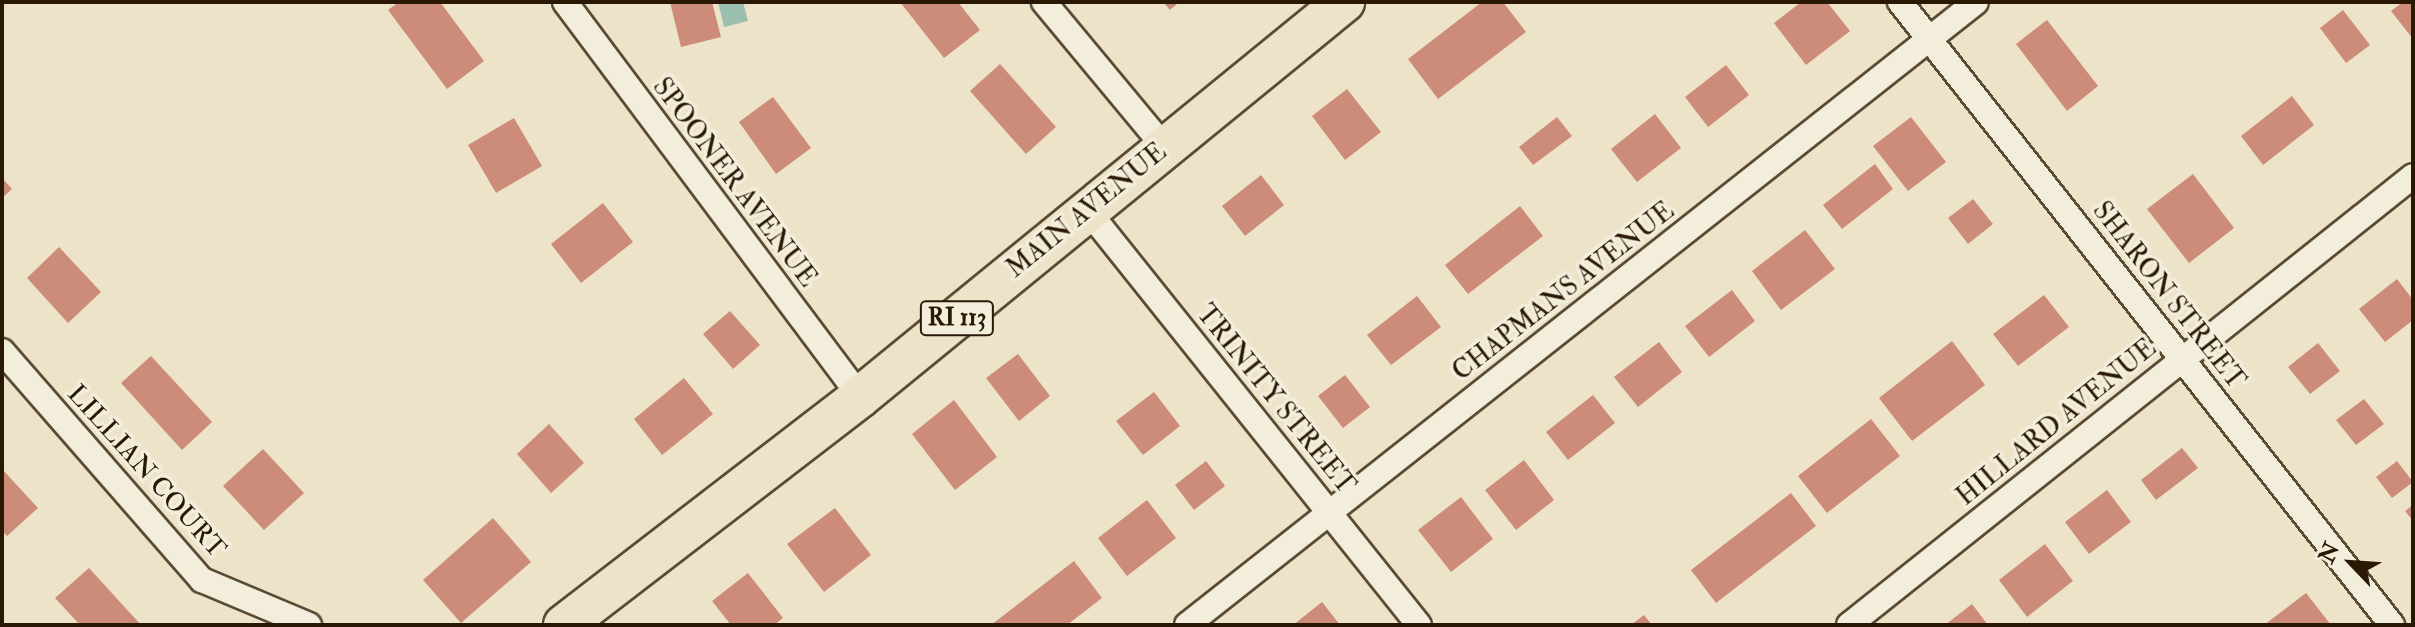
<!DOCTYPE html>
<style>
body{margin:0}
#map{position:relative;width:2415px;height:627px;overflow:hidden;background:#ece3c9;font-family:"IM FELL Double Pica",serif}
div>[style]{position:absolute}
.water>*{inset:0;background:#9abfaf}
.building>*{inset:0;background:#cd8c79}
.roads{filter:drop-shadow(2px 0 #5a4b34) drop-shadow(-2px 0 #5a4b34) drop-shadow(0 2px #5a4b34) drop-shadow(0 -2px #5a4b34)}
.minor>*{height:24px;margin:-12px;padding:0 12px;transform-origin:12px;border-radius:12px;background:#f3eddc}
.primary>*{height:40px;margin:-20px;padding:0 20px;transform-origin:20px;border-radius:20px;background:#ece3c9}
span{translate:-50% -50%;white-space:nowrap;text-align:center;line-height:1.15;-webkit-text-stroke:7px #f3eddc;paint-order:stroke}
.shield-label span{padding:2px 6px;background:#f3eddc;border:2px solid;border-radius:6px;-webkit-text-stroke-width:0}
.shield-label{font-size:24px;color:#291803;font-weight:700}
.street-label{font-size:26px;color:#291803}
.frame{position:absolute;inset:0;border:4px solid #291803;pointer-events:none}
.north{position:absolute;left:2311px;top:523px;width:80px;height:80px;-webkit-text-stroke:6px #f3eddc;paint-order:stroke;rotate:295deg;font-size:22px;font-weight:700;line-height:32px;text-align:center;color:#291803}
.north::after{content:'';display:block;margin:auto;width:28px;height:36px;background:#291803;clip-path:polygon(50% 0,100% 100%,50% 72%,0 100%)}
</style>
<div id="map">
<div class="water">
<i style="clip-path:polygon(718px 2px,743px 2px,748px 21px,724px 27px)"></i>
</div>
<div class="building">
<i style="clip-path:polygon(399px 2px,440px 2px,484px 61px,447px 89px,388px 10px)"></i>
<i style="clip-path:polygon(670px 2px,712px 2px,721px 37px,681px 47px)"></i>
<i style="clip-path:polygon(900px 2px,958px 2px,980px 30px,944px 58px)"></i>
<i style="clip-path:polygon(1163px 2px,1179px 2px,1170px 10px)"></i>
<i style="clip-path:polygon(1482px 2px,1503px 2px,1526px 32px,1438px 99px,1408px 59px)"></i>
<i style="clip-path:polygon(1801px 2px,1827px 2px,1850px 31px,1806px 65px,1774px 23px)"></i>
<i style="clip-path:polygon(2403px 2px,2413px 2px,2413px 39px,2391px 11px)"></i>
<i style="clip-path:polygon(2343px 10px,2370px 45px,2346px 63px,2320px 28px)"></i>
<i style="clip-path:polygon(2047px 20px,2098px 86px,2067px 111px,2016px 44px)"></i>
<i style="clip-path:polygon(1000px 64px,1056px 127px,1026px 154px,970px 91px)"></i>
<i style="clip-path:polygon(1726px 65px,1749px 95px,1708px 127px,1685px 97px)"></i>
<i style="clip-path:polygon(1347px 89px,1381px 132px,1345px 160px,1312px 116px)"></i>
<i style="clip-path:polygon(2292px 96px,2314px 125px,2263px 165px,2241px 136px)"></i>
<i style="clip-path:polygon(773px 97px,811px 148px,776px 174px,739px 122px)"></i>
<i style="clip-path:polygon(1655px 114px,1681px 148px,1637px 182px,1611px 149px)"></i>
<i style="clip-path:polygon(1557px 117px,1572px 136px,1533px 165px,1519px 147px)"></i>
<i style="clip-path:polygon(1911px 117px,1946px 162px,1908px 191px,1873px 146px)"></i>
<i style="clip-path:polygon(514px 118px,542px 166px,496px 193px,468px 145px)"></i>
<i style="clip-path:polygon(1875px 164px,1893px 189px,1842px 229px,1823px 205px)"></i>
<i style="clip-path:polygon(2193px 174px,2234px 228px,2189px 263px,2147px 209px)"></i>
<i style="clip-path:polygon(1261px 175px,1284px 205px,1245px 236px,1222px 206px)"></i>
<i style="clip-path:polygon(2px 178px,12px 189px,2px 198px)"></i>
<i style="clip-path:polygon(1973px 199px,1993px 224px,1968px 244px,1948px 218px)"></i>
<i style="clip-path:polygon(603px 203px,633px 242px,581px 283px,551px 244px)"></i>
<i style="clip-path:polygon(1520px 206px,1543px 236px,1468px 294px,1445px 265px)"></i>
<i style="clip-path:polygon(1805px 230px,1835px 269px,1781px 310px,1752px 271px)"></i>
<i style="clip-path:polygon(59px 247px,101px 292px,68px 323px,27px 278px)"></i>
<i style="clip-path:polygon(2397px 279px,2413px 300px,2413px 320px,2385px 342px,2359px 309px)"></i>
<i style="clip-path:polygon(1732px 290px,1755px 321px,1709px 357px,1685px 326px)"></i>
<i style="clip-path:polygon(2044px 295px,2069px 327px,2018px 366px,1993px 334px)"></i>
<i style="clip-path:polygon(1417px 296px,1441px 327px,1391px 365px,1367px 335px)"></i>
<i style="clip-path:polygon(730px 311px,760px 345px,733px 369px,703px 334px)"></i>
<i style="clip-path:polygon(1952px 341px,1985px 385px,1912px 441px,1879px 398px)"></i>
<i style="clip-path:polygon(1659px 342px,1682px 372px,1638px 407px,1614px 377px)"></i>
<i style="clip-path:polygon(2318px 343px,2340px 371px,2310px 394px,2288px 367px)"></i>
<i style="clip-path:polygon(1018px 354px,1050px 396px,1019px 421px,986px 378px)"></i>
<i style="clip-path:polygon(151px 356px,212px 422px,182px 450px,121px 383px)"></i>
<i style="clip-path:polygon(1345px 375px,1370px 407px,1343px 428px,1318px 396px)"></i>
<i style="clip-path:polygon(684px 378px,713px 414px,662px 455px,634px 419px)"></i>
<i style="clip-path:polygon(1154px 392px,1180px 426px,1143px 455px,1116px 421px)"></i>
<i style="clip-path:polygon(1593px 395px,1615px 423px,1568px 460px,1546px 432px)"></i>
<i style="clip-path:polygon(2364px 399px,2384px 424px,2356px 445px,2336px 420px)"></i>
<i style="clip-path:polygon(954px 400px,997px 457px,955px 490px,912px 434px)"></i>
<i style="clip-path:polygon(1871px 419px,1900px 456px,1827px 513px,1798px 476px)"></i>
<i style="clip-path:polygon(549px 424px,584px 463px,551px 493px,517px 454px)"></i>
<i style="clip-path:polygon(2182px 448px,2198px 468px,2156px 500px,2141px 480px)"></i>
<i style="clip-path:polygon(263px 449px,304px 493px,264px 530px,223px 486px)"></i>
<i style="clip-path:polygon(1524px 460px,1554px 500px,1516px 530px,1485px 490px)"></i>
<i style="clip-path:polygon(1206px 461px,1225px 486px,1194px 510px,1175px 485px)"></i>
<i style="clip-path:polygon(2397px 461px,2413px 482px,2392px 498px,2376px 477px)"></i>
<i style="clip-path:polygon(2px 469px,38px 508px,7px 536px,2px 531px)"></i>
<i style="clip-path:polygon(2107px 490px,2131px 522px,2089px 554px,2065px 522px)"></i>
<i style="clip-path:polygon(1791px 493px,1816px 526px,1716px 603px,1691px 570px)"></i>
<i style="clip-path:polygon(1461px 497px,1493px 539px,1451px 572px,1418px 530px)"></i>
<i style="clip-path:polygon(1147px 500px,1176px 538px,1127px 576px,1098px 538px)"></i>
<i style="clip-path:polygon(2413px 505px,2413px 521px,2405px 511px)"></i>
<i style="clip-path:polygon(835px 508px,871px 555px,824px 592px,787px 544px)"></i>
<i style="clip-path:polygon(493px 518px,531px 562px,461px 623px,423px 580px)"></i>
<i style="clip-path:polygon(2045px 544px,2073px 581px,2027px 617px,1999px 580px)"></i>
<i style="clip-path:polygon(1074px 561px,1102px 598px,1067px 625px,991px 625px)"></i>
<i style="clip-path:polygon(89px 568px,141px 625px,80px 625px,55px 598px)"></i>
<i style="clip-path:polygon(748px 573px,783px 618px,774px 625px,731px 625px,712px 601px)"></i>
<i style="clip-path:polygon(2306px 593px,2331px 625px,2264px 625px)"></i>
<i style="clip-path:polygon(1322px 602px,1340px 625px,1293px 625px)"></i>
<i style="clip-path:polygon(1972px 604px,1988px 625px,1945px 625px)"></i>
<i style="clip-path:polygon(1644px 615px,1652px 625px,1631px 625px)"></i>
</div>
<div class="roads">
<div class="minor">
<i style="left:565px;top:2px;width:493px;rotate:53.2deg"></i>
<i style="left:1044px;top:2px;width:190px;rotate:50.3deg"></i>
<i style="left:1900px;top:2px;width:794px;rotate:51.7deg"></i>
<i style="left:1088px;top:211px;width:530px;rotate:51.36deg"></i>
<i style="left:2px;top:351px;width:304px;rotate:48.9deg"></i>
<i style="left:202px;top:580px;width:116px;rotate:22.8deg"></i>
<i style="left:1187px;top:625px;width:1005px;rotate:-38.29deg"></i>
<i style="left:1849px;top:625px;width:721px;rotate:-38.52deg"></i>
</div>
<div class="primary">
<i style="left:564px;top:625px;width:374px;rotate:-37.6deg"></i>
<i style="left:860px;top:397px;width:625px;rotate:-39.22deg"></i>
</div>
</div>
<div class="shield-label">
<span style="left:957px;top:318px">RI 113</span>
</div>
<div class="street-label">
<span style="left:734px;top:183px;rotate:53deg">SPOONER AVENUE</span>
<span style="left:1087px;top:211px;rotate:-39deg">MAIN AVENUE</span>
<span style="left:1564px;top:292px;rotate:-38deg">CHAPMANS AVENUE</span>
<span style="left:2168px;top:296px;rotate:52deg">SHARON STREET</span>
<span style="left:1275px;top:400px;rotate:51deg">TRINITY STREET</span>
<span style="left:2057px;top:423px;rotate:-39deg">HILLARD AVENUE</span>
<span style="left:146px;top:472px;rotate:48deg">LILLIAN COURT</span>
</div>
<div class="frame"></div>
<div class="north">N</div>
</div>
